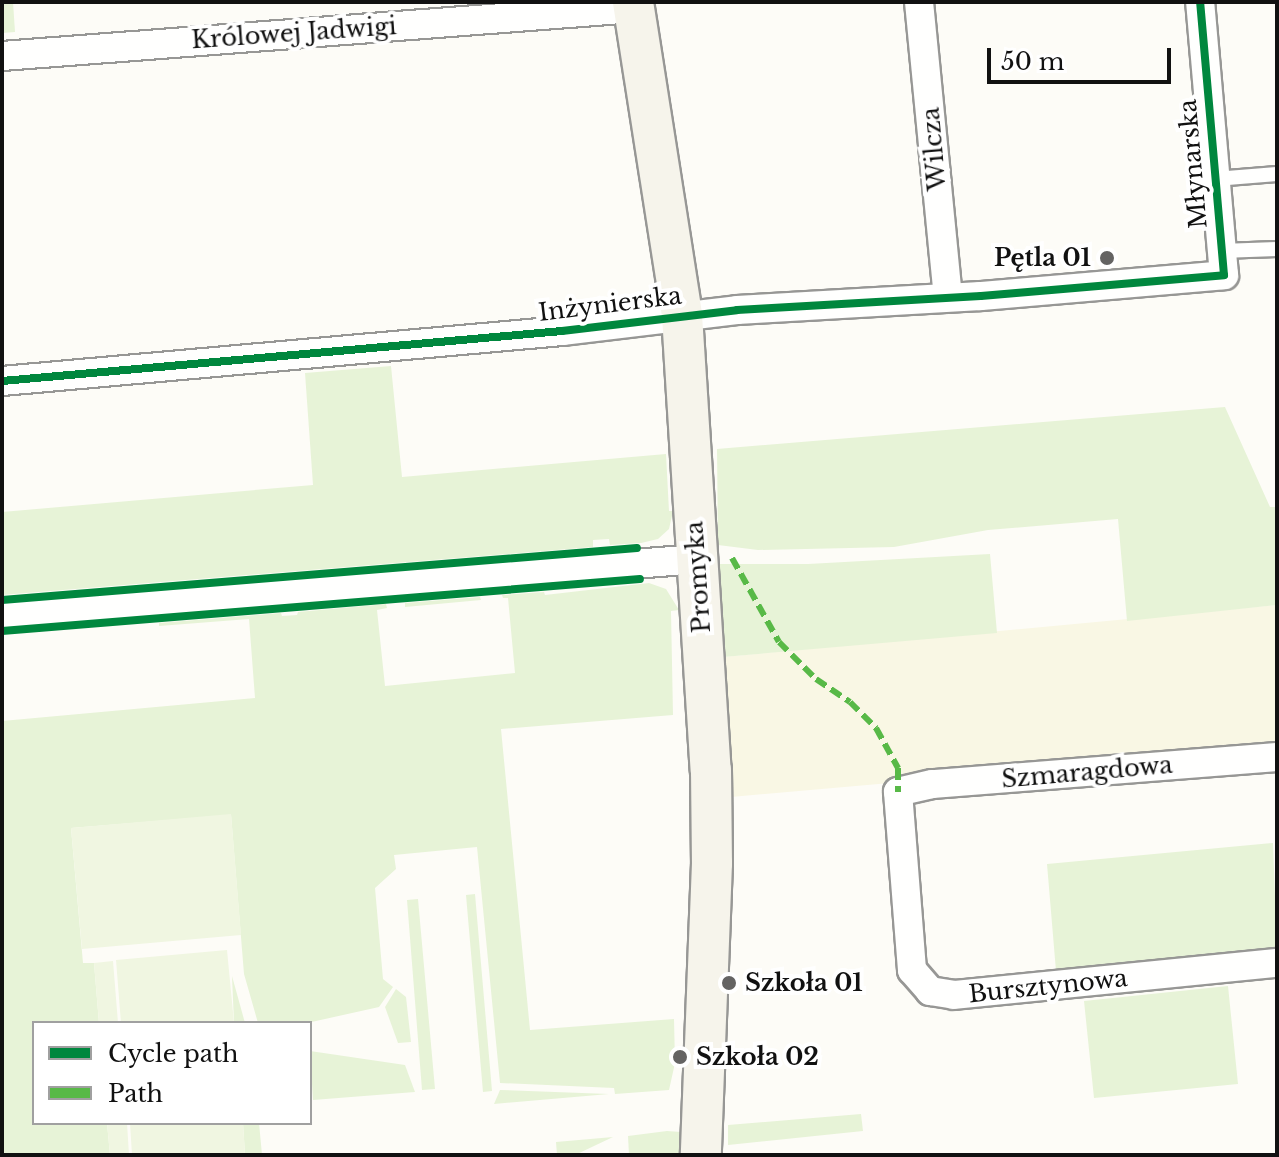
<!DOCTYPE html>
<meta charset="utf-8">
<style>
body{margin:0}
#map{position:relative;width:1279px;height:1157px;overflow:hidden;background:#fdfcf7;font-family:"Libre Baskerville",serif}
div>[style]{position:absolute}
.farmland>*{inset:0;background:#f9f7e4}
.green>*{inset:0;background:#e7f3d7}
.pitch>*{inset:0;background:#f0f6e1}
.roads{filter:drop-shadow(2px 0 #979795) drop-shadow(-2px 0 #979795) drop-shadow(0 2px #979795) drop-shadow(0 -2px #979795)}
.lane>*{height:14px;margin:-7px;padding:0 7px;transform-origin:7px;border-radius:7px;background:#fffffe}
.street>*{height:28px;margin:-14px;padding:0 14px;transform-origin:14px;border-radius:14px;background:#fffffe}
.secondary>*{height:40px;margin:-20px;padding:0 20px;transform-origin:20px;border-radius:20px;background:#f6f4eb}
.quiet>*{height:6px;margin-top:-3px;transform-origin:0;background:repeating-linear-gradient(90deg,#58b947 0 12px,transparent 0 18px)}
.cycleway>*{height:8px;margin:-4px;padding:0 4px;transform-origin:4px;border-radius:4px;background:#00873e}
.dots>*{width:22px;height:22px;translate:-50% -50%;box-sizing:border-box;border:4px solid #fff;border-radius:50%}
span{translate:-50% -50%;white-space:nowrap;text-align:center;line-height:1.15;-webkit-text-stroke:8px #fff;paint-order:stroke}
.street-label{font-size:24px;color:#111}
.poi-label{font-size:24px;color:#111;font-weight:700}
.right{translate:-100% -50%;text-align:right}
.left{translate:0 -50%;text-align:left}
.frame{position:absolute;inset:0;border:4px solid #111;pointer-events:none}
.legend{position:absolute;left:32px;top:1021px;width:280px;height:104px;box-sizing:border-box;background:#fff;border:2px solid #a0a0a0;margin:0;padding:10px 14px;list-style:none;font-size:24px;color:#111}
.legend li{display:flex;align-items:center;gap:16px;height:40px}
.legend b{width:40px;border:2px solid #a0a0a0}
.scale{position:absolute;left:987px;top:48px;width:184px;height:36px;box-sizing:border-box;border:4px solid #111;border-top:0;padding-left:10px;font-size:24px;line-height:28px;white-space:nowrap;color:#111;-webkit-text-stroke:6px #fff;paint-order:stroke}
</style>
<div id="map">
<div class="farmland">
<i style="clip-path:polygon(1277px 605px,1277px 749px,731px 797px,723px 657px)"></i>
</div>
<div class="green">
<i style="clip-path:polygon(2px 2px,13px 2px,15px 32px,2px 33px)"></i>
<i style="clip-path:polygon(391px 366px,402px 477px,666px 454px,669px 511px,673px 511px,669px 529px,658px 539px,641px 543px,610px 545px,609px 539px,593px 540px,593px 547px,2px 595px,2px 512px,313px 485px,305px 373px)"></i>
<i style="clip-path:polygon(1225px 407px,1270px 507px,1277px 507px,1277px 605px,1127px 621px,1118px 519px,988px 530px,894px 547px,758px 550px,718px 545px,717px 449px)"></i>
<i style="clip-path:polygon(990px 554px,997px 633px,723px 657px,717px 564px,808px 564px)"></i>
<i style="clip-path:polygon(649px 583px,666px 589px,679px 610px,671px 611px,673px 715px,501px 729px,530px 1030px,674px 1019px,675px 1063px,669px 1090px,615px 1094px,614px 1088px,500px 1083px,477px 847px,394px 855px,396px 869px,375px 888px,383px 979px,393px 987px,379px 1007px,307px 1023px,258px 1023px,244px 974px,231px 815px,71px 828px,83px 963px,94px 963px,99px 1023px,34px 1023px,34px 1123px,107px 1123px,110px 1155px,2px 1155px,2px 721px,255px 698px,249px 619px,159px 626px,159px 623px,281px 613px,282px 616px,297px 615px,298px 612px,386px 604px,387px 608px,377px 610px,385px 686px,515px 673px,508px 598px,503px 598px,502px 595px,544px 592px,545px 595px)"></i>
<i style="clip-path:polygon(480px 597px,481px 600px,405px 607px,405px 603px)"></i>
<i style="clip-path:polygon(1273px 843px,1277px 950px,1056px 971px,1047px 864px)"></i>
<i style="clip-path:polygon(475px 894px,492px 1091px,483px 1092px,466px 895px)"></i>
<i style="clip-path:polygon(418px 899px,435px 1089px,422px 1090px,407px 900px)"></i>
<i style="clip-path:polygon(232px 976px,245px 1023px,234px 1023px)"></i>
<i style="clip-path:polygon(1228px 986px,1238px 1084px,1094px 1098px,1084px 1001px)"></i>
<i style="clip-path:polygon(396px 989px,406px 997px,411px 1042px,398px 1043px,385px 1007px)"></i>
<i style="clip-path:polygon(310px 1051px,405px 1065px,415px 1092px,313px 1100px)"></i>
<i style="clip-path:polygon(500px 1090px,609px 1094px,494px 1104px)"></i>
<i style="clip-path:polygon(861px 1114px,863px 1131px,728px 1145px,728px 1125px)"></i>
<i style="clip-path:polygon(243px 1123px,259px 1123px,262px 1155px,245px 1155px)"></i>
<i style="clip-path:polygon(667px 1131px,681px 1132px,680px 1155px,629px 1155px,628px 1136px)"></i>
<i style="clip-path:polygon(613px 1137px,575px 1155px,557px 1155px,556px 1142px)"></i>
</div>
<div class="pitch">
<i style="clip-path:polygon(231px 814px,241px 935px,82px 949px,71px 828px)"></i>
<i style="clip-path:polygon(227px 950px,234px 1023px,121px 1023px,116px 960px)"></i>
<i style="clip-path:polygon(113px 961px,118px 1023px,99px 1023px,94px 963px)"></i>
<i style="clip-path:polygon(107px 1123px,127px 1123px,129px 1155px,110px 1155px)"></i>
<i style="clip-path:polygon(130px 1123px,243px 1123px,245px 1155px,132px 1155px)"></i>
</div>
<div class="roads">
<div class="lane">
<i style="left:1215px;top:179px;width:62px;rotate:-4.6deg"></i>
<i style="left:1221px;top:251px;width:56px;rotate:-2deg"></i>
</div>
<div class="street">
<i style="left:919px;top:2px;width:296px;rotate:84.4deg"></i>
<i style="left:2px;top:56px;width:634px;rotate:-4.34deg"></i>
<i style="left:2px;top:381px;width:562px;rotate:-5.1deg"></i>
<i style="left:562px;top:331px;width:176px;rotate:-6.8deg"></i>
<i style="left:737px;top:310px;width:244px;rotate:-3.3deg"></i>
<i style="left:981px;top:296px;width:244px;rotate:-4.9deg"></i>
<i style="left:1224px;top:275px;width:274px;rotate:-95deg"></i>
<i style="left:2px;top:615px;width:697px;rotate:-4.61deg"></i>
<i style="left:1277px;top:757px;width:346px;rotate:175.5deg"></i>
<i style="left:932px;top:784px;width:35px;rotate:167deg"></i>
<i style="left:898px;top:792px;width:179px;rotate:85.5deg"></i>
<i style="left:912px;top:970px;width:28px;rotate:49deg"></i>
<i style="left:930px;top:991px;width:24px;rotate:9deg"></i>
<i style="left:954px;top:995px;width:325px;rotate:-5.7deg"></i>
</div>
<div class="secondary">
<i style="left:633px;top:2px;width:317px;rotate:81.1deg"></i>
<i style="left:682px;top:315px;width:456px;rotate:86.4deg"></i>
<i style="left:711px;top:770px;width:93px;rotate:89.4deg"></i>
<i style="left:712px;top:863px;width:292px;rotate:92.2deg"></i>
</div>
</div>
<div class="quiet">
<i style="left:732px;top:558px;width:96px;rotate:60.8deg"></i>
<i style="left:779px;top:642px;width:52px;rotate:45deg"></i>
<i style="left:816px;top:679px;width:41px;rotate:34.1deg"></i>
<i style="left:850px;top:702px;width:37px;rotate:45deg"></i>
<i style="left:876px;top:728px;width:46px;rotate:61.2deg"></i>
<i style="left:898px;top:768px;width:24px;rotate:90deg"></i>
</div>
<div class="cycleway">
<i style="left:2px;top:381px;width:562px;rotate:-5.1deg"></i>
<i style="left:562px;top:331px;width:176px;rotate:-6.8deg"></i>
<i style="left:737px;top:310px;width:244px;rotate:-3.3deg"></i>
<i style="left:981px;top:296px;width:244px;rotate:-4.9deg"></i>
<i style="left:1224px;top:275px;width:274px;rotate:-95deg"></i>
<i style="left:2px;top:600px;width:637px;rotate:-4.68deg"></i>
<i style="left:2px;top:631px;width:640px;rotate:-4.66deg"></i>
</div>
<div class="dots">
<i style="left:1107px;top:258px;background:#646362"></i>
<i style="left:729px;top:983px;background:#646362"></i>
<i style="left:680px;top:1057px;background:#646362"></i>
</div>
<div class="street-label">
<span style="left:294px;top:33px;rotate:-4deg">Królowej Jadwigi</span>
<span style="left:934px;top:149px;rotate:-95deg">Wilcza</span>
<span style="left:1193px;top:164px;rotate:-95deg">Młynarska</span>
<span style="left:610px;top:304px;rotate:-7deg">Inżynierska</span>
<span style="left:698px;top:577px;rotate:-94deg">Promyka</span>
<span style="left:1087px;top:772px;rotate:-5deg">Szmaragdowa</span>
<span style="left:1048px;top:986px;rotate:-6deg">Bursztynowa</span>
</div>
<div class="poi-label">
<span class="right" style="left:1091px;top:258px">Pętla 01</span>
<span class="left" style="left:745px;top:983px">Szkoła 01</span>
<span class="left" style="left:696px;top:1057px">Szkoła 02</span>
</div>
<div class="frame"></div>
<ul class="legend">
<li><b style="height:10px;background:#00873e"></b>Cycle path</li>
<li><b style="height:10px;background:#58b947"></b>Path</li>
</ul>
<div class="scale">50 m</div>
</div>
